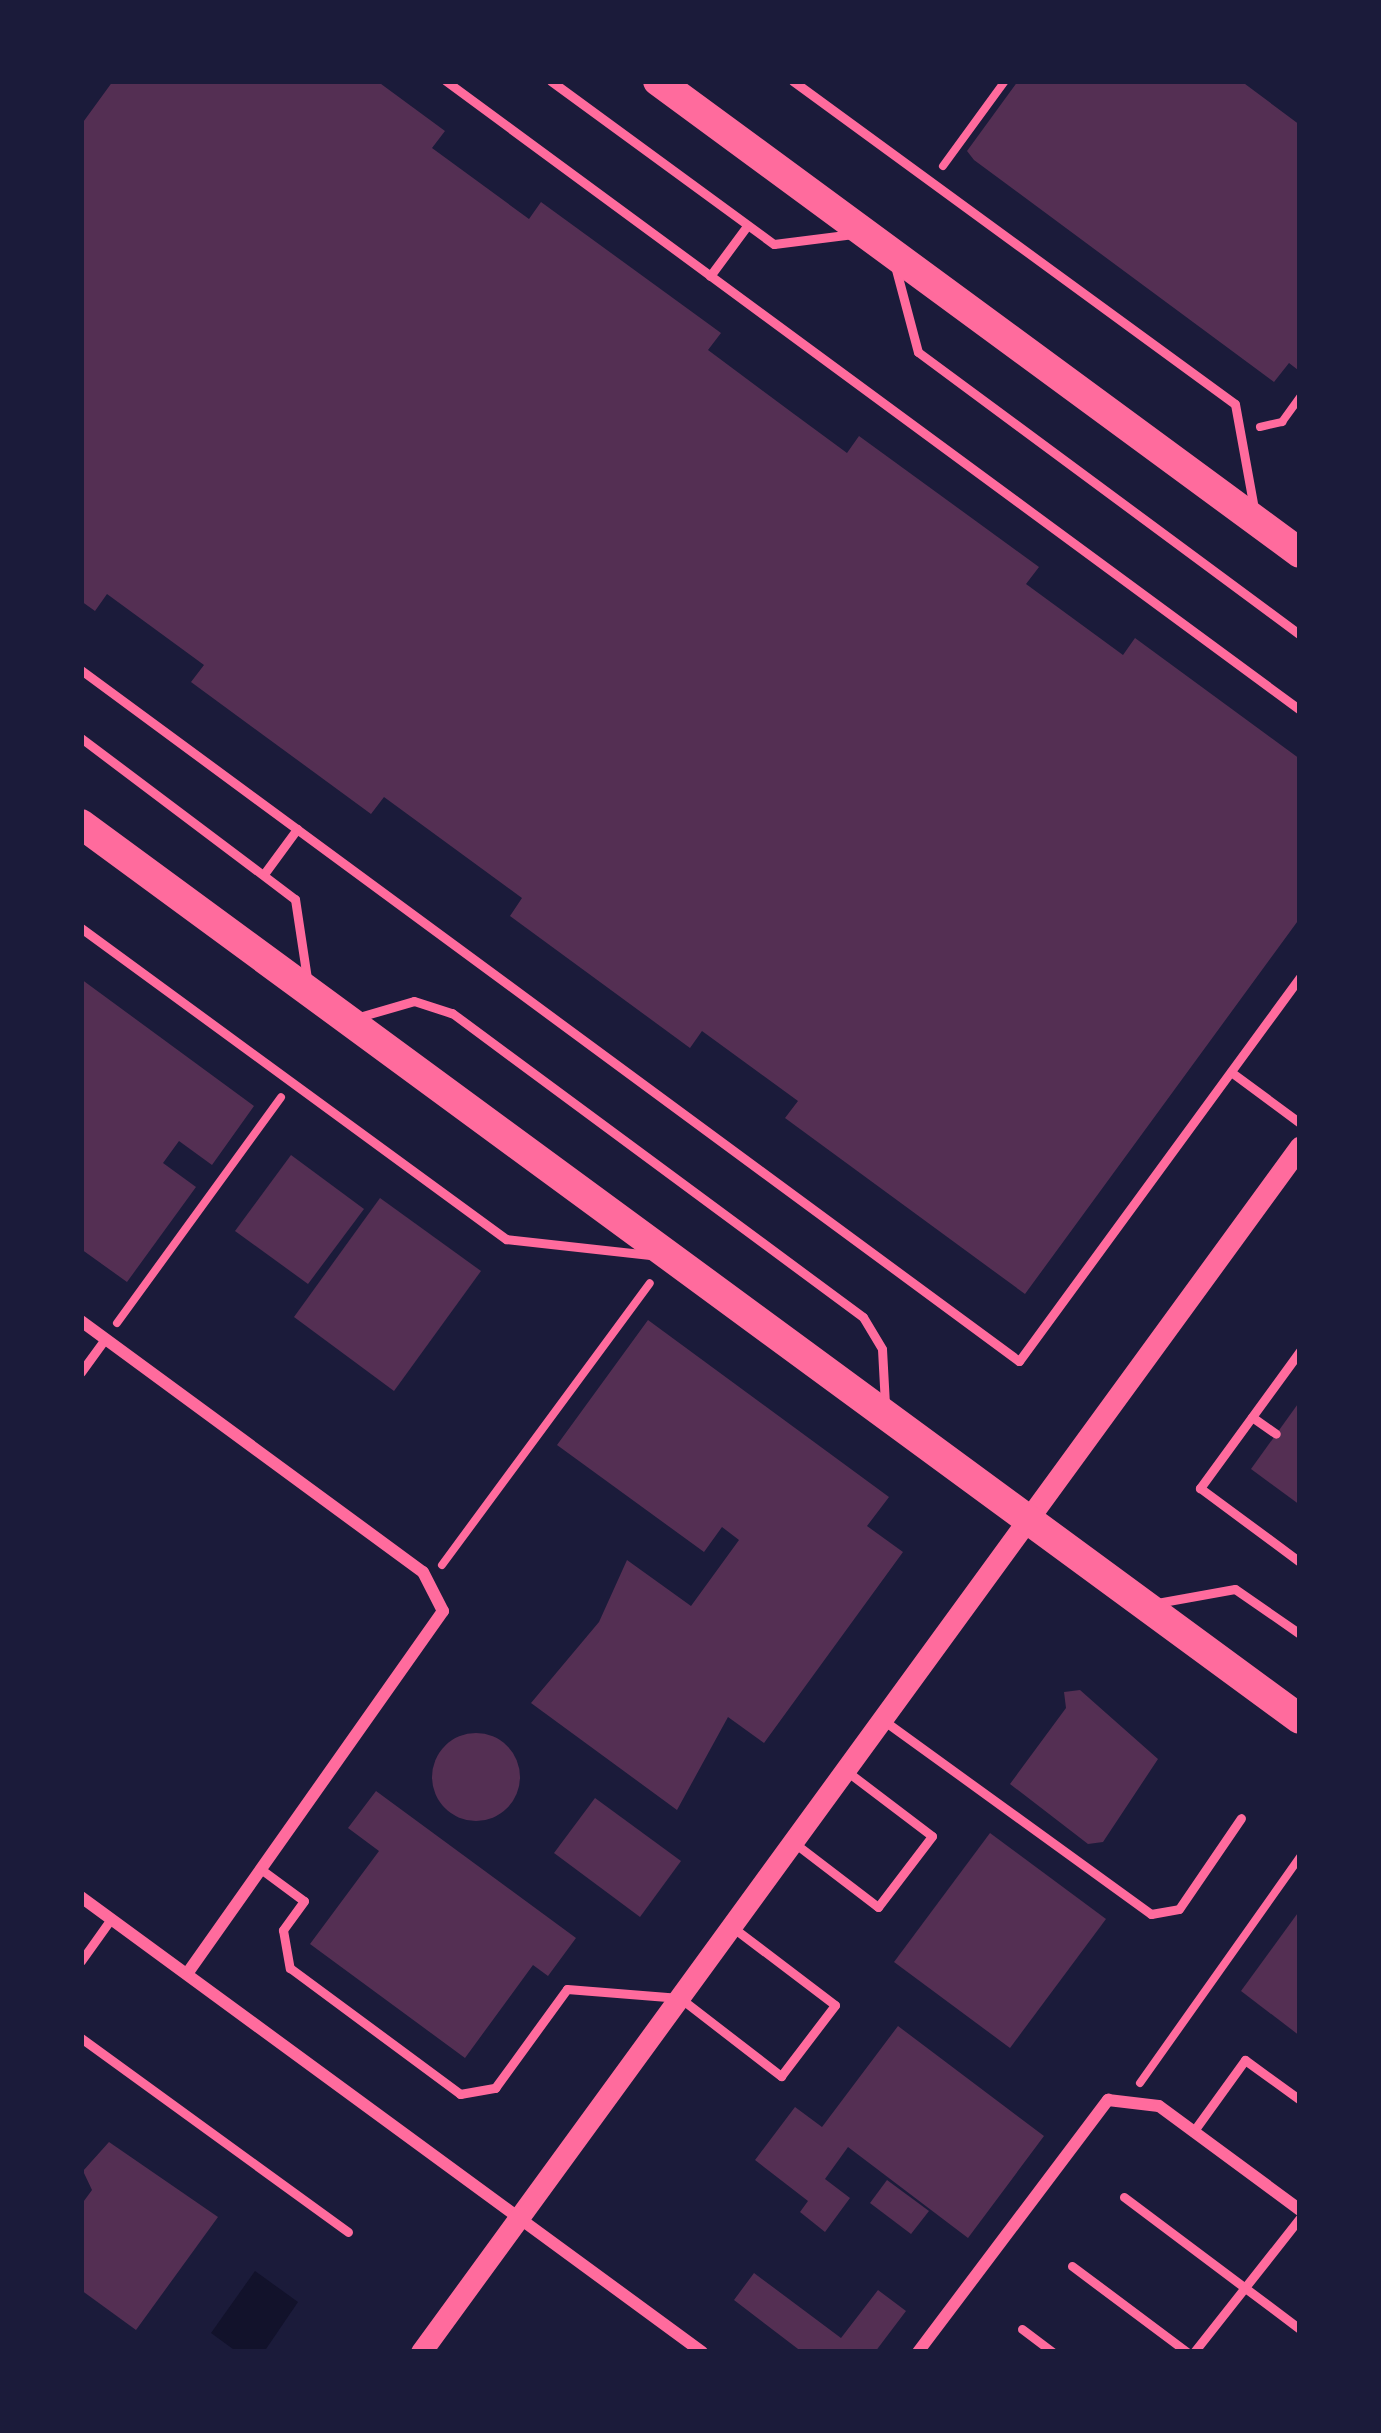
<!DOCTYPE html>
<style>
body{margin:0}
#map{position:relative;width:1381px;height:2433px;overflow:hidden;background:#1b1b3a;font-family:"Titillium Web",sans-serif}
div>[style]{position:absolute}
.water>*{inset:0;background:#12122b}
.building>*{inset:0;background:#542f53}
.round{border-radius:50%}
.path>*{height:8px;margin:-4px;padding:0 4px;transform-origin:4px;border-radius:4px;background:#ff6b9d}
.service>*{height:9px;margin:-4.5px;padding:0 4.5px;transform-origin:4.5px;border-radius:4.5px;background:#ff6b9d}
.minor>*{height:12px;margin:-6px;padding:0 6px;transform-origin:6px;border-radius:6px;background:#ff6b9d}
.tertiary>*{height:21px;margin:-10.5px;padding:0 10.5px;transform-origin:10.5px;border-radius:10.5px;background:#ff6b9d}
.primary>*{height:30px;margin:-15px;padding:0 15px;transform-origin:15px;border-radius:15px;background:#ff6b9d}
span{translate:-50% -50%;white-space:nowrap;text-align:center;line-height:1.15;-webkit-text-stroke:12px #1b1b3a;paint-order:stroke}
.frame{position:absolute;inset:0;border:84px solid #1b1b3a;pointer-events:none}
</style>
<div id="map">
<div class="water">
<i style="clip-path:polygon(255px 2271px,298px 2302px,264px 2352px,237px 2352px,211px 2333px)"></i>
</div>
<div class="building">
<i style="clip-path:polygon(113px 81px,377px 81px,445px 131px,432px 148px,529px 219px,541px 202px,721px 333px,708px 350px,794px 414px,847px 453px,859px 436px,1039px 567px,1026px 584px,1123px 655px,1135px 638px,1300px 759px,1300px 918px,1025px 1294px,785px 1118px,798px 1101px,702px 1031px,690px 1048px,510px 916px,522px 898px,384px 797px,371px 814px,191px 682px,204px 665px,107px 594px,95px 611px,81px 601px,81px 125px)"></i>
<i style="clip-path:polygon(1018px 81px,1241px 81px,1300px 125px,1298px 370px,1289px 363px,1274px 382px,974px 160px,967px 151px)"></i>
<i style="clip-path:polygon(81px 979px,254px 1106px,212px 1165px,179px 1141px,163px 1163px,196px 1187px,127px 1282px,81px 1249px)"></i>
<i style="clip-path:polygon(291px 1155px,364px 1209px,308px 1284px,235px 1231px)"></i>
<i style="clip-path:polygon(380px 1198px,481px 1271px,394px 1391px,294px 1317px)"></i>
<i style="clip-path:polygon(648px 1320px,889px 1497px,867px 1526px,903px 1552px,764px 1743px,728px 1717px,677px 1810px,531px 1703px,599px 1622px,627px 1560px,691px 1606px,739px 1540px,722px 1527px,704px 1552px,557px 1445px)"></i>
<i style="clip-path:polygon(1300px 1401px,1300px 1505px,1251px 1469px)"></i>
<i style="clip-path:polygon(1080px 1690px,1158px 1759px,1103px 1842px,1088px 1844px,1010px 1784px,1066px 1708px,1064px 1692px)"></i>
<i class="round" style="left:432px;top:1733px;width:88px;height:88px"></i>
<i style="clip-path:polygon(376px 1791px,576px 1938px,548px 1976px,533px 1965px,465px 2058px,310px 1944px,379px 1851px,348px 1828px)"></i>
<i style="clip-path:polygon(595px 1798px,681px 1861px,640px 1917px,554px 1853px)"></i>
<i style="clip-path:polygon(990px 1833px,1106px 1919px,1010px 2048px,894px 1962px)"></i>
<i style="clip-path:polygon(1300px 1910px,1300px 2036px,1241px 1991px)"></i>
<i style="clip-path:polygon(898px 2026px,1044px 2136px,968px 2238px,848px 2147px,825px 2179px,850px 2198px,825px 2232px,800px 2212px,808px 2201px,755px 2160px,795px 2107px,822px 2127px)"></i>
<i style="clip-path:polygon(109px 2142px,218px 2217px,136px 2330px,81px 2290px,81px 2205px,92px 2190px,83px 2171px)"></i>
<i style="clip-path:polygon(887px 2180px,929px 2211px,911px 2234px,870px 2203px)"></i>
<i style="clip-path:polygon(754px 2273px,841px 2338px,878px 2290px,906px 2311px,875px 2352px,802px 2352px,734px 2300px)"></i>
</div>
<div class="path">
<i style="left:943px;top:166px;width:105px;rotate:-53.9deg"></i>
<i style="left:1260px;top:427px;width:23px;rotate:-13deg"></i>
<i style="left:1282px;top:422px;width:31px;rotate:-54deg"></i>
<i style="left:117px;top:1323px;width:279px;rotate:-54deg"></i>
<i style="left:442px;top:1565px;width:350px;rotate:-53.6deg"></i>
<i style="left:1140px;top:2083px;width:277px;rotate:-54.7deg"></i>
</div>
<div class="service">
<i style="left:446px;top:81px;width:1061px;rotate:36.37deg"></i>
<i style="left:551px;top:81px;width:276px;rotate:36.2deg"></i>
<i style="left:774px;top:244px;width:80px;rotate:-7.2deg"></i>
<i style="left:793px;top:81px;width:547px;rotate:36.16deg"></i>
<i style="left:1235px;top:404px;width:107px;rotate:79.7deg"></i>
<i style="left:894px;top:262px;width:93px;rotate:75.1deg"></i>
<i style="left:918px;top:352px;width:475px;rotate:36.5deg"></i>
<i style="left:710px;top:276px;width:62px;rotate:-53.5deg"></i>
<i style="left:81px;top:670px;width:1165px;rotate:36.38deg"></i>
<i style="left:1019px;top:1361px;width:476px;rotate:-53.8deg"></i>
<i style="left:81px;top:738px;width:268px;rotate:37deg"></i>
<i style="left:295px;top:899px;width:80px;rotate:81.4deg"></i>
<i style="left:264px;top:874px;width:56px;rotate:-53.7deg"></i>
<i style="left:81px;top:928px;width:527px;rotate:36.2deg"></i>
<i style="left:506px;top:1239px;width:145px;rotate:6.3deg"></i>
<i style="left:359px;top:1017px;width:57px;rotate:-16.2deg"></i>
<i style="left:414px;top:1001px;width:40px;rotate:18deg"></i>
<i style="left:452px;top:1013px;width:511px;rotate:36.49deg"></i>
<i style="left:863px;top:1317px;width:37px;rotate:59deg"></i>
<i style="left:882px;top:1349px;width:55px;rotate:86.9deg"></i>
<i style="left:1231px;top:1072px;width:86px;rotate:36.5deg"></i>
<i style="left:1300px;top:1351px;width:170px;rotate:126.1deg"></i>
<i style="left:1200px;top:1488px;width:124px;rotate:36.5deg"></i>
<i style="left:81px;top:1372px;width:41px;rotate:-54deg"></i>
<i style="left:1252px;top:1417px;width:29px;rotate:35deg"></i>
<i style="left:1157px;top:1603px;width:79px;rotate:-10.2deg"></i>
<i style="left:1235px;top:1589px;width:79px;rotate:34.7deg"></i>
<i style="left:883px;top:1720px;width:331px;rotate:35.9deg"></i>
<i style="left:1151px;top:1914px;width:28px;rotate:-10deg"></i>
<i style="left:1179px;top:1909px;width:110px;rotate:-55.7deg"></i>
<i style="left:793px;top:1842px;width:107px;rotate:37.4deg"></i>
<i style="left:878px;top:1907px;width:89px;rotate:-52.7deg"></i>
<i style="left:932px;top:1836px;width:109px;rotate:-142.8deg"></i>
<i style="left:262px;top:1870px;width:52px;rotate:36.4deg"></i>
<i style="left:304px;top:1901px;width:36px;rotate:126deg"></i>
<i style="left:283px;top:1930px;width:39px;rotate:80deg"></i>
<i style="left:290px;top:1968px;width:212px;rotate:36.5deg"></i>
<i style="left:460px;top:2094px;width:36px;rotate:-10deg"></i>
<i style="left:495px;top:2088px;width:122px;rotate:-54deg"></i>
<i style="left:567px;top:1989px;width:113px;rotate:4.6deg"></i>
<i style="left:680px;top:1998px;width:128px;rotate:37.7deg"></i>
<i style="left:781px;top:2076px;width:89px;rotate:-52.7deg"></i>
<i style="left:835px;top:2005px;width:131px;rotate:-142.8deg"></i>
<i style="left:81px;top:1961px;width:52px;rotate:-54.5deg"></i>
<i style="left:81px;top:2038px;width:330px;rotate:36deg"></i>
<i style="left:1193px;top:2132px;width:89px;rotate:-54.2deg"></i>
<i style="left:1245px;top:2060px;width:68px;rotate:36deg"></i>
<i style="left:1124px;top:2197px;width:220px;rotate:36.9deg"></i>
<i style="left:1072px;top:2266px;width:144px;rotate:36.8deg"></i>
<i style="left:1022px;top:2329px;width:39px;rotate:37deg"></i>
<i style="left:1194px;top:2352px;width:171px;rotate:-51.7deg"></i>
</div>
<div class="minor">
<i style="left:81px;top:1321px;width:424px;rotate:36.3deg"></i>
<i style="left:423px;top:1572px;width:44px;rotate:62.9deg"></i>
<i style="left:443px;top:1611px;width:444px;rotate:125.2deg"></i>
<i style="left:81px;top:1897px;width:770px;rotate:36.23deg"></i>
<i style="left:918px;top:2352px;width:316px;rotate:-53deg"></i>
<i style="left:1108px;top:2100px;width:51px;rotate:6.7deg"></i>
<i style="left:1159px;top:2106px;width:175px;rotate:36.4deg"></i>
</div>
<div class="tertiary">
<i style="left:421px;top:2352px;width:1492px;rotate:-53.91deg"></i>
</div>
<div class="primary">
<i style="left:658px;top:81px;width:797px;rotate:36.32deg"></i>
<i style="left:81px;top:824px;width:1512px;rotate:36.29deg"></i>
</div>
<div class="frame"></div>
</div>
